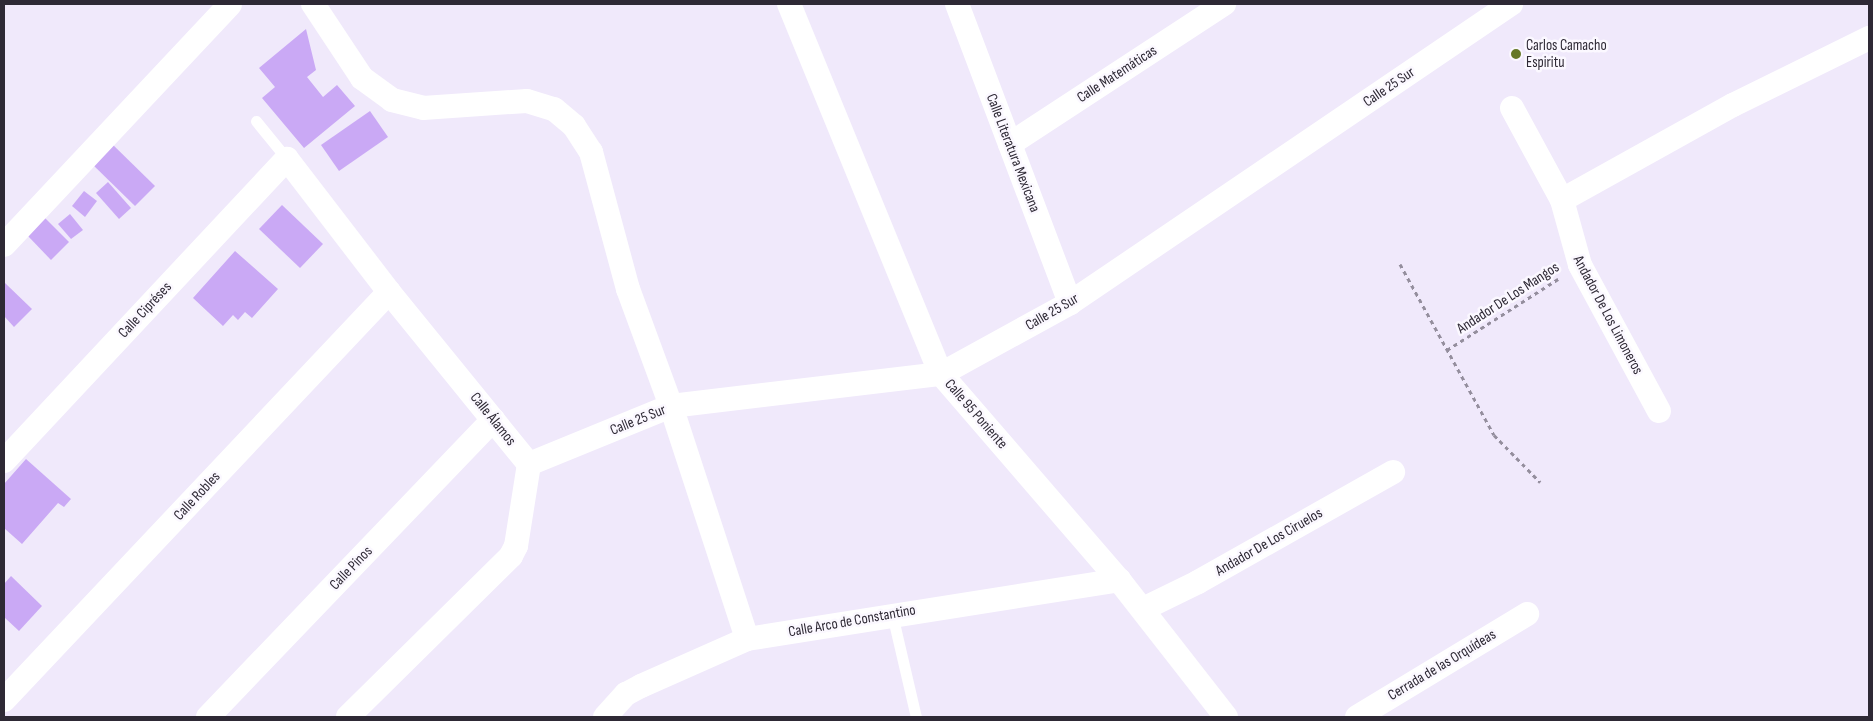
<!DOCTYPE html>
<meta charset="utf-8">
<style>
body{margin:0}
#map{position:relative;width:1873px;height:721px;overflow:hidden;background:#f0e9fb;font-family:"Sofia Sans Condensed",sans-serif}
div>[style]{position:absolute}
.building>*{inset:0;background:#caa9f5}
.path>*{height:3px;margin-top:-1.5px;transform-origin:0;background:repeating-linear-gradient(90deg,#948e9d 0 4px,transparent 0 8px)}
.lane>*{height:11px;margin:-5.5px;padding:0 5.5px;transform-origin:5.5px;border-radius:5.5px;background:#fff}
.street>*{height:24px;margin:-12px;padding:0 12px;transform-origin:12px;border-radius:12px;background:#fff}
.dots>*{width:14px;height:14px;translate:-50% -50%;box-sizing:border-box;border:2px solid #fbf8ff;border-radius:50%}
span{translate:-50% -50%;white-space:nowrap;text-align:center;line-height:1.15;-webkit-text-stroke:5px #fbf8ff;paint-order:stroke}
.poi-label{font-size:15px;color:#2e2935}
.left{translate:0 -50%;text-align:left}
.street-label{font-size:15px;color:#2e2935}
.frame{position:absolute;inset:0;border:5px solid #2e2935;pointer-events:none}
</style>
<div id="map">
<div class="building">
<i style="clip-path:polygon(306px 29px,316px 70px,307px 77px,323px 97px,337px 85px,355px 106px,304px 148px,262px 98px,275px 87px,259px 68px)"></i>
<i style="clip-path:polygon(370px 111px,388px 137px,339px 171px,321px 145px)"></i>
<i style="clip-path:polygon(109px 141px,155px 186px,135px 206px,89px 161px)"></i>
<i style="clip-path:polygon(108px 182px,131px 208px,119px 219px,96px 193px)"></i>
<i style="clip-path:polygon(84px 191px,97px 201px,85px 217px,72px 206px)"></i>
<i style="clip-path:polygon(282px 205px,323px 244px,300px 268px,259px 229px)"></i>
<i style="clip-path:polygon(40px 213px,69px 242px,51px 260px,27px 235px)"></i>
<i style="clip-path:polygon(70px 214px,83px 230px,71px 239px,58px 224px)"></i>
<i style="clip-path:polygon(235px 251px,278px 289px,252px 318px,245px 312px,238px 320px,233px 315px,223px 326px,193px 298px)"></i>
<i style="clip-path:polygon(5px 283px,32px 309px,14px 327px,4px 316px)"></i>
<i style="clip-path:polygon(26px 459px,71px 499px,64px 507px,58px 503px,22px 544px,4px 528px,4px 484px)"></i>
<i style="clip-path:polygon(11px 576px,42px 606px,19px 631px,4px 617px,4px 584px)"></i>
</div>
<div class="path">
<i style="left:1400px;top:264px;width:195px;rotate:61.2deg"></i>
<i style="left:1494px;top:435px;width:66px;rotate:45.6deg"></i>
<i style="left:1447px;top:350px;width:132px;rotate:-32.6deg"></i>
</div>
<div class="lane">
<i style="left:256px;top:121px;width:49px;rotate:50.8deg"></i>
<i style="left:892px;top:614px;width:106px;rotate:76.9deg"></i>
</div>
<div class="street">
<i style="left:313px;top:4px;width:89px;rotate:56.5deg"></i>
<i style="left:362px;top:78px;width:37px;rotate:36deg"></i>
<i style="left:392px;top:100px;width:32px;rotate:14deg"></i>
<i style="left:423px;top:108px;width:104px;rotate:-3.9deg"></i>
<i style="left:527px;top:101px;width:28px;rotate:17deg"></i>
<i style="left:554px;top:109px;width:26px;rotate:40deg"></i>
<i style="left:574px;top:126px;width:31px;rotate:57deg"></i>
<i style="left:591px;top:152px;width:142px;rotate:74.9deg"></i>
<i style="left:628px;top:289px;width:125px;rotate:69.8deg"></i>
<i style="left:671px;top:406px;width:245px;rotate:71.9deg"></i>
<i style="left:789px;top:4px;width:400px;rotate:67.7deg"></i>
<i style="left:941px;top:374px;width:272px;rotate:49.2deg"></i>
<i style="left:1119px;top:580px;width:174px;rotate:52deg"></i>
<i style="left:957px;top:4px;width:320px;rotate:69.3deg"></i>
<i style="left:1512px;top:108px;width:105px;rotate:61.5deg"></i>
<i style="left:1562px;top:200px;width:67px;rotate:74.5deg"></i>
<i style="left:1580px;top:265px;width:166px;rotate:61.6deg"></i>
<i style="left:1010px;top:144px;width:256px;rotate:-33.2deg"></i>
<i style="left:1562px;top:200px;width:196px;rotate:-29.1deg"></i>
<i style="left:1733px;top:105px;width:152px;rotate:-26.2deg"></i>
<i style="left:4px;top:245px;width:330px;rotate:-46.8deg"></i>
<i style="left:4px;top:461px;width:414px;rotate:-46.9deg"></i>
<i style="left:287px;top:159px;width:168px;rotate:52.5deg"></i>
<i style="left:389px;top:292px;width:222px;rotate:50.9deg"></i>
<i style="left:529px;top:464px;width:83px;rotate:99deg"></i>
<i style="left:516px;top:546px;width:11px;rotate:117deg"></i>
<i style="left:511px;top:556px;width:229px;rotate:135.4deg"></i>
<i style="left:529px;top:464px;width:153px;rotate:-22.2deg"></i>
<i style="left:671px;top:406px;width:272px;rotate:-6.8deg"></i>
<i style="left:941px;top:374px;width:147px;rotate:-28.8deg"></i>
<i style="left:1070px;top:303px;width:533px;rotate:-34.14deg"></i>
<i style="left:1143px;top:609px;width:61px;rotate:-26.1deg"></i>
<i style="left:1198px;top:582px;width:224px;rotate:-29.4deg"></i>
<i style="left:4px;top:700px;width:561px;rotate:-46.66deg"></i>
<i style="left:208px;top:717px;width:412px;rotate:-46.2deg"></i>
<i style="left:605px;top:717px;width:31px;rotate:-48deg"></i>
<i style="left:626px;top:694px;width:17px;rotate:-28deg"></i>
<i style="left:641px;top:686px;width:116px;rotate:-23.9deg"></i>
<i style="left:747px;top:639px;width:377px;rotate:-9deg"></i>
<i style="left:1357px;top:717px;width:199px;rotate:-31.2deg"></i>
</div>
<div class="dots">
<i style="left:1516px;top:54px;background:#667827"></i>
</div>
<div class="poi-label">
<span class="left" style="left:1526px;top:54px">Carlos Camacho<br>Espiritu</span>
</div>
<div class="street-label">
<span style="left:1117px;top:74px;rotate:-33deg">Calle Matemáticas</span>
<span style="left:1389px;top:87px;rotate:-34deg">Calle 25 Sur</span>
<span style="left:1013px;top:153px;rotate:69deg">Calle Literatura Mexicana</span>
<span style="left:1508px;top:298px;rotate:-33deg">Andador De Los Mangos</span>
<span style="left:145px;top:310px;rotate:-47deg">Calle Cipréses</span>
<span style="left:1052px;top:312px;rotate:-30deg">Calle 25 Sur</span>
<span style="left:1608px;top:315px;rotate:62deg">Andador De Los Limoneros</span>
<span style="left:976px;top:414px;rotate:49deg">Calle 95 Poniente</span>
<span style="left:493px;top:419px;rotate:51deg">Calle Álamos</span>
<span style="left:638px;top:420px;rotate:-22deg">Calle 25 Sur</span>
<span style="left:197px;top:496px;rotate:-47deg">Calle Robles</span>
<span style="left:1269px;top:542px;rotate:-30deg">Andador De Los Ciruelos</span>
<span style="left:351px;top:568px;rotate:-46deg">Calle Pinos</span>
<span style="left:852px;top:621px;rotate:-10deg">Calle Arco de Constantino</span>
<span style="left:1442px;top:665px;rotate:-31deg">Cerrada de las Orquídeas</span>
</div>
<div class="frame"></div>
</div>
